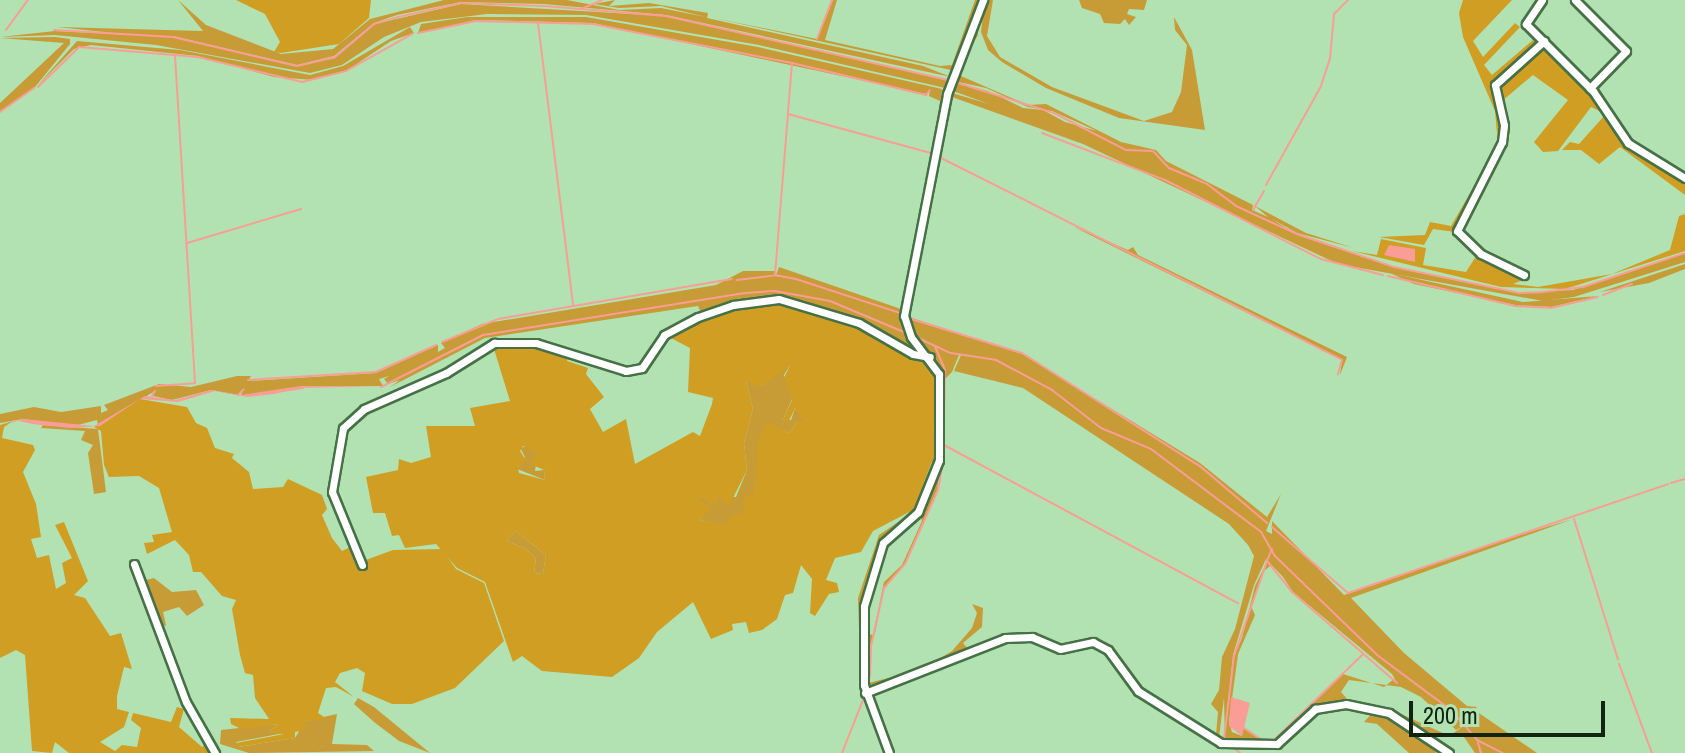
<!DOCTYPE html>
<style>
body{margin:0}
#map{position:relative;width:1685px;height:753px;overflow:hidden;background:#b2e2b2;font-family:"Archivo Narrow",sans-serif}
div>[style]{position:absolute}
.green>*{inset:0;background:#c79c37}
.forest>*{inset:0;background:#cf9e23}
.water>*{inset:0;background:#fa9d96}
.stream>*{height:2px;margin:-1px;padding:0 1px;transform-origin:1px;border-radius:1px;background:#fa9d96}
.roads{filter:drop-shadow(2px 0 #467146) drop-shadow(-2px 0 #467146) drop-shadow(0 2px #467146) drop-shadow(0 -2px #467146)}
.minor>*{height:7px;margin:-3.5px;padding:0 3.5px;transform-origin:3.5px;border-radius:3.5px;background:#fff}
span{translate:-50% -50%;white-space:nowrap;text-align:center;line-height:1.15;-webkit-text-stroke:6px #b2e2b2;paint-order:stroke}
.scale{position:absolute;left:1409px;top:701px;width:196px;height:36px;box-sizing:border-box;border:4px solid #112311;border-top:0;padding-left:10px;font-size:24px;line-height:28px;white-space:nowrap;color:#112311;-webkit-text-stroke:6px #b2e2b2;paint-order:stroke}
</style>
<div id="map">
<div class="green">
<i style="clip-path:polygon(178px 0,206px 25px,281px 54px,333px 49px,370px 19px,444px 0,567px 0,619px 10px,661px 8px,706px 17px,661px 6px,619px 8px,594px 4px,615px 0,609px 6px,649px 3px,708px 13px,707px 18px,923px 66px,951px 77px,666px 15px,544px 4px,461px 2px,397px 15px,374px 23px,334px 56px,297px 65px,173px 36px,160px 38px,57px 27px,203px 31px)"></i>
<i style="clip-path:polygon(833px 0,837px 0,825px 40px,940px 66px,952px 65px,975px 0,981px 0,951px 70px,709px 17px,817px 39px)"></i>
<i style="clip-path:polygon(985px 0,993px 0,987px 36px,1000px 57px,1052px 87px,1144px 121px,1172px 112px,1181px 92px,1187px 45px,1175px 30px,1174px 17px,1192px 50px,1205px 130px,1119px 118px,1046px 88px,1002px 62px,988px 50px,981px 32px)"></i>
<i style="clip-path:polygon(1079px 0,1147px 0,1144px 10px,1129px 9px,1127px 14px,1136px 17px,1129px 25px,1125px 19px,1120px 24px,1104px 23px,1100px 14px,1082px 8px)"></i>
<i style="clip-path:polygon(461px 4px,666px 16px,950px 81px,945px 88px,759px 45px,586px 15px,487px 14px,421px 22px,384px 37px,342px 65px,310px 73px,156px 45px,55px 35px,0 37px,55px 31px,173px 37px,297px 66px,335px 58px,375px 24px)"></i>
<i style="clip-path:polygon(467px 17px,586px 17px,758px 47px,942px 89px,934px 153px,940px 101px,929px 96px,930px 90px,926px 94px,593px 23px,476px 20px,418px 33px,421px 24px)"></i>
<i style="clip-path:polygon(976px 23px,978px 35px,960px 67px,961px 76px,1028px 105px,1046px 104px,1121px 142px,1156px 150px,1166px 161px,1253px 205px,1252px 210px,1268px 217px,1255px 206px,1306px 233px,1354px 248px,1297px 233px,1272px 219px,1297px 235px,1340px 249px,1394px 267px,1519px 293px,1573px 290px,1685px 253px,1685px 262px,1574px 297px,1543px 301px,1338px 264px,1083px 144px,952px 97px,948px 103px,952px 93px,989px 104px,953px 91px,953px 82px,988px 91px,1023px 108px,1043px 110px,1065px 122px,1097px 131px,1052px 111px,1028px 107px,986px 88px,954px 81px)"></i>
<i style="clip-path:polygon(410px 27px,414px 33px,391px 41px,346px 71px,313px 80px,274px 77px,198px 56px,91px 45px,74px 49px,37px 86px,77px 41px,180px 50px,310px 75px,343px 66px)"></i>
<i style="clip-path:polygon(55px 37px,70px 39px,70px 44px,35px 87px,0 111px,0 103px,64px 43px,0 38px)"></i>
<i style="clip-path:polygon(1072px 226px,1128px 250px,1133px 247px,1138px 255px,1347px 357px,1340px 375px,1342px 360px)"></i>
<i style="clip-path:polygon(1685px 264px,1685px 269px,1649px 283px,1600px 292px)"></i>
<i style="clip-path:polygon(779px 267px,904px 310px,901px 320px,926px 355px,702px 315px,698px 306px,485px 338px,390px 387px,400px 380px,388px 384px,384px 379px,389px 376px,379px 379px,383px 386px,308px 386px,246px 395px,241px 395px,244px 388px,238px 395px,211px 390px,172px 400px,153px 396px,155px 391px,98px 425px,97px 420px,74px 426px,23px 419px,0 423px,0 414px,34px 407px,61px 412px,101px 406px,101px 413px,108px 410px,104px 405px,159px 384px,191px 387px,237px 376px,251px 376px,248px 381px,376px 373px,438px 345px,438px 352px,445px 348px,441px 343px,482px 324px,716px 285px,743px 271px,775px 271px,774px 276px,790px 278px,776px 275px)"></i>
<i style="clip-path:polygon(1390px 273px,1523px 302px,1598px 296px,1551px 307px,1515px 305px,1414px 284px)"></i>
<i style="clip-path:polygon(evenodd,906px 316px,1022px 354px,1200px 463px,1267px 517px,1281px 494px,1266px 531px,1272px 534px,1272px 521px,1344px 595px,1513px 537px,1573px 519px,1351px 598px,1404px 653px,1467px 706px,1477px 707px,1470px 715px,1476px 711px,1537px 753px,1482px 753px,1477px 740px,1480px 753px,1475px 753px,1464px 737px,1452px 734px,1465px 725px,1456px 730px,1421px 697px,1401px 687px,1349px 680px,1341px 692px,1348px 700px,1390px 709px,1445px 734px,1432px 734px,1382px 709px,1342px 703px,1314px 708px,1272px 743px,1225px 742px,1224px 698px,1219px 737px,1210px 737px,1216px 735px,1218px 712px,1211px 704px,1219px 690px,1222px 657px,1235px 629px,1254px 556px,1248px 545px,1229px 524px,1023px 388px,954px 371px,961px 355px,955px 353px,959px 355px,952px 372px,945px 379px,944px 370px,941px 382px,936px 364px,910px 334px,906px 316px,1266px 559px,1283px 577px,1293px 592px,1392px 674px,1397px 683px,1394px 679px,1384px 687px,1343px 674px,1274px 742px,1265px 743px,1243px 728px,1242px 736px,1232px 732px,1229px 721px,1238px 654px,1255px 615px,1251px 606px,1264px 571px,1270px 566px,1276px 571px,1267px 562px,1255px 586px,1242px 638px,1234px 656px,1224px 740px,1233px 655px,1254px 585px,1266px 559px)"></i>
<i style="clip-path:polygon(929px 364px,936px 368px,937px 460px,916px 513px,889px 534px,863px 604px,861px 695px,858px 598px,879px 535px,911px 513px,932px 464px,935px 380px)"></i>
<i style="clip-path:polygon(790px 365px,784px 375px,792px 399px,783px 420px,791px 420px,795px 408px,805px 422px,797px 422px,789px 433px,777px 427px,764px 432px,755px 491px,743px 513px,725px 526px,700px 520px,710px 507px,699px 502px,700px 496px,712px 503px,719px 496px,736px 497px,747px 470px,744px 443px,753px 409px,746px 381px,763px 385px,781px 366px)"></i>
<i style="clip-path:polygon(944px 382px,943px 454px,937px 490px,903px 567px,884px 588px,875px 633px,870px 646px,868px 683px,921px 670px,952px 651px,972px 628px,977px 613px,972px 604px,983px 608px,982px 627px,963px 643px,968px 649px,933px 667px,866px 691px,864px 633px,873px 635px,884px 582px,902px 565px,922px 521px,919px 512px,940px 460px)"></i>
<i style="clip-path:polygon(43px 425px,98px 429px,106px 492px,94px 494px,88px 453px,93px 445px,81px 440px,85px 431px,41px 428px)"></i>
<i style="clip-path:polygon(528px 446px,538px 453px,535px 471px,544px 470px,545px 480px,517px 469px,525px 457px,520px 448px)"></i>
<i style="clip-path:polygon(515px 531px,546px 555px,543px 574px,534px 573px,536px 559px,526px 549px,507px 541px)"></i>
<i style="clip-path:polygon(154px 578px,172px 592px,196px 590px,204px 605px,187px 616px,179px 607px,163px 612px,166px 625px,160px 629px,142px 581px)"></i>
<i style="clip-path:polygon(358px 698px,374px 707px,430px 753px,399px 741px,374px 722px,354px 704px)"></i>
<i style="clip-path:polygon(1375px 710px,1429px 741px,1436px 753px,1409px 753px,1377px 724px,1364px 722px)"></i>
<i style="clip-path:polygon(337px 714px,332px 744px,367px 745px,374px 751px,249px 753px,220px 744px,221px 730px,278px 724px,270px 731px,284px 733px,236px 742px,239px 747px,295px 738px,305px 721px)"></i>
</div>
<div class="forest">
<i style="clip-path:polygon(236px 0,371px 0,369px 18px,339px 44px,281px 53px,274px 52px,280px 42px,265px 14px)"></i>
<i style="clip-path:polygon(1463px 0,1512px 0,1473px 41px,1483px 57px,1515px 23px,1520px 27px,1484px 65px,1492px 75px,1533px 40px,1537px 43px,1493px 83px,1503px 125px,1500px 142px,1455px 232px,1433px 229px,1424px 245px,1379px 237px,1425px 235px,1430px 222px,1451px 226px,1498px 145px,1495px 111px,1463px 37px,1459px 13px)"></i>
<i style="clip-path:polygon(1543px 47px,1588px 90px,1604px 113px,1591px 107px,1558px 151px,1543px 152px,1534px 142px,1568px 100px,1533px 75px,1502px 101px,1499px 86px)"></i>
<i style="clip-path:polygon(1605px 115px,1623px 143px,1685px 183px,1685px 195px,1620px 147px,1599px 164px,1581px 150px,1562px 150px,1570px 142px,1579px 144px)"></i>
<i style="clip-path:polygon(1685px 214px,1685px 251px,1565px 289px,1501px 287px,1352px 251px,1377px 255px,1381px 239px,1426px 248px,1423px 265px,1466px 272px,1478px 253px,1525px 279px,1513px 284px,1538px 287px,1612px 274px,1670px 250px,1679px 216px)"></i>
<i style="clip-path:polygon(evenodd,775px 301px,858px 324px,929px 358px,935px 378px,933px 459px,913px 510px,873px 531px,861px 552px,835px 558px,826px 580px,837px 583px,839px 592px,829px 594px,815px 616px,810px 613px,812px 579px,801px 565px,793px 593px,785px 595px,777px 619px,762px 630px,749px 633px,746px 622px,732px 624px,733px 630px,711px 639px,693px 602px,657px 632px,639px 658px,612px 677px,542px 671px,522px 656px,513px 662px,485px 582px,457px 568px,436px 544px,405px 548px,399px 535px,392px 536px,385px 513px,373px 513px,366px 477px,398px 470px,399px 459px,411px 463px,431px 457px,426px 426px,475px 426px,470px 408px,510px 401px,494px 349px,483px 350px,514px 341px,569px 354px,567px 361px,588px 368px,586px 374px,604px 397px,590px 409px,603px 432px,626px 419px,635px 464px,693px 432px,700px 436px,712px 404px,713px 398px,688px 392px,690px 348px,667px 336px,726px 309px,775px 301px,790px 365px,784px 378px,792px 400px,783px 420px,788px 423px,795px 408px,804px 422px,797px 422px,789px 433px,768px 421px,758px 441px,755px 491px,744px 498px,743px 513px,732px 515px,725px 525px,700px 520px,711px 507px,700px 502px,700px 497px,716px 505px,719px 496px,729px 506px,747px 470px,744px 443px,753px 409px,746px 381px,760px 387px,790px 365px,775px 301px,523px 446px,538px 453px,530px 464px,544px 470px,545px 480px,519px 473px,518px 467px,526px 460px,520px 451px,523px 446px,775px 301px,515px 531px,546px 555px,543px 574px,534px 573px,536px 559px,526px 549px,507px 541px,515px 531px)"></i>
<i style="clip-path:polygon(140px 399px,187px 407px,196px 423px,207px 428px,215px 448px,234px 454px,232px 458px,249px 472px,253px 489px,283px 487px,288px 479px,322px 495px,327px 509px,322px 515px,332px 538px,342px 551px,350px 547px,363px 570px,363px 561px,393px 550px,442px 549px,456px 569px,484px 583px,504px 641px,455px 688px,412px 704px,392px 704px,362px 691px,365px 673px,357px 668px,340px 673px,335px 682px,354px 697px,336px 687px,326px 688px,318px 713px,327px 719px,305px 721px,305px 730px,295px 732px,295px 738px,238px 747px,236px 743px,284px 734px,268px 733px,278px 724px,241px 729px,231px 724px,230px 718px,269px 719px,255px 698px,253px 675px,245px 673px,240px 655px,232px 609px,236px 600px,222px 596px,201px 572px,193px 572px,189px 555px,175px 540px,147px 554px,144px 543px,154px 542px,152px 535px,172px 532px,159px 488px,139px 476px,109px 477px,104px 465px,101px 431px,94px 427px)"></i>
<i style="clip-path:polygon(13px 421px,4px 427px,2px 438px,33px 445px,35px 450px,23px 472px,36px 504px,41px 537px,31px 539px,37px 558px,49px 555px,56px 589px,66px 583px,62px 563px,72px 558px,55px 525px,64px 522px,88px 581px,74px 595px,85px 598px,110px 636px,121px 633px,132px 669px,124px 667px,117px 696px,117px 709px,129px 712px,124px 727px,100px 742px,115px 751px,122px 745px,137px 747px,141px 728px,131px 720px,133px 713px,171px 722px,177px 707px,184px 709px,179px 727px,202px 747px,208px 742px,214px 753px,69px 753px,55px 742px,52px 753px,32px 751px,25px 655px,16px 650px,0 658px,0 425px)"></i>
</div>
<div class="water">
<i style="clip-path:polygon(1389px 245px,1415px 249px,1415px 262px,1384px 255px)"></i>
<i style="clip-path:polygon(301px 386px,387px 386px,298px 388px,274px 394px,247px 397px,215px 391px,178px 402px,140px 399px,100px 426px,70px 428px,32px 424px,19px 421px,0 425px,23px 419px,94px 426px,145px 396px,175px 400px,211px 390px,241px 395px)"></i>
<i style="clip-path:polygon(1231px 697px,1250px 703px,1242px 736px,1229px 726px)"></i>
</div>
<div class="stream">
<i style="left:581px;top:9px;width:23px;rotate:-23deg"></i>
<i style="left:538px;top:23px;width:284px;rotate:82.9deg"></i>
<i style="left:6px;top:30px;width:37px;rotate:-54deg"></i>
<i style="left:54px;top:30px;width:119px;rotate:3.4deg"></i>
<i style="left:173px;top:37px;width:127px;rotate:13.2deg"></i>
<i style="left:297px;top:66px;width:39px;rotate:-13deg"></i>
<i style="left:335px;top:57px;width:51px;rotate:-40.2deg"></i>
<i style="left:374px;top:24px;width:25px;rotate:-16deg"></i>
<i style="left:398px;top:17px;width:65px;rotate:-12.5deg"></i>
<i style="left:461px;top:3px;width:83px;rotate:2.1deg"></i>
<i style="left:544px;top:6px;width:122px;rotate:4.7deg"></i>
<i style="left:666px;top:16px;width:289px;rotate:12.8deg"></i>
<i style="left:418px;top:33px;width:59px;rotate:-11.7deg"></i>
<i style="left:476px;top:21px;width:117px;rotate:1.5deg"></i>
<i style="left:593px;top:24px;width:203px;rotate:11.1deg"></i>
<i style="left:817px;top:39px;width:42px;rotate:-69deg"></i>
<i style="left:955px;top:82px;width:104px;rotate:17.4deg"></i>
<i style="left:1054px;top:113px;width:81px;rotate:27.2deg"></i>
<i style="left:1126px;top:150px;width:27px;rotate:2deg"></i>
<i style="left:1153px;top:151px;width:23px;rotate:47deg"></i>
<i style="left:1169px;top:168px;width:41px;rotate:22.8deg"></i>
<i style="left:1207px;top:184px;width:36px;rotate:37deg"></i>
<i style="left:1236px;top:206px;width:67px;rotate:24.7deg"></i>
<i style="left:1297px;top:234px;width:102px;rotate:18.8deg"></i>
<i style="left:1394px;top:267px;width:128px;rotate:11.7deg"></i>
<i style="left:1519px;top:293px;width:24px;rotate:-2deg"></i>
<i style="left:1543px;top:292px;width:40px;rotate:-7.1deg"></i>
<i style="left:1583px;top:287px;width:108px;rotate:-18.4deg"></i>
<i style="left:38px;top:87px;width:57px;rotate:-44.3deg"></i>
<i style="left:79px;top:47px;width:119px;rotate:4.8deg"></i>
<i style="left:198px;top:57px;width:107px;rotate:13.5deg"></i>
<i style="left:302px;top:82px;width:45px;rotate:-14deg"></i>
<i style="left:346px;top:71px;width:76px;rotate:-29.3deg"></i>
<i style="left:0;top:112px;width:42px;rotate:-35.2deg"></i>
<i style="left:788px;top:112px;width:49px;rotate:-85.3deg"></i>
<i style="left:792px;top:63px;width:138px;rotate:13.4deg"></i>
<i style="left:926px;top:95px;width:6px;rotate:-51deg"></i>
<i style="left:1042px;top:133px;width:132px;rotate:20.9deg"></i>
<i style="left:1165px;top:180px;width:175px;rotate:26.9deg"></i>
<i style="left:1321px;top:259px;width:64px;rotate:14.5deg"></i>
<i style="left:939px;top:157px;width:451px;rotate:26.7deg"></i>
<i style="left:1342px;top:360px;width:15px;rotate:106deg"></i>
<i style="left:1266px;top:185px;width:113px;rotate:-60.9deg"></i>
<i style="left:1321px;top:86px;width:28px;rotate:-72deg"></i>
<i style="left:1330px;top:59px;width:45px;rotate:-84.9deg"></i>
<i style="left:1334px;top:14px;width:20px;rotate:-45deg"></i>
<i style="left:1253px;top:210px;width:22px;rotate:-60deg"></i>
<i style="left:187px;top:243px;width:119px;rotate:-16.6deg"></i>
<i style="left:775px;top:275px;width:162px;rotate:-85.4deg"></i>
<i style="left:788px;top:114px;width:148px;rotate:15.3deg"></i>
<i style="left:1388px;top:276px;width:131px;rotate:13.2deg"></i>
<i style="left:1516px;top:306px;width:35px;rotate:3deg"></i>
<i style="left:1551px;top:308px;width:48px;rotate:-13.2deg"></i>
<i style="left:737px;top:280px;width:38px;rotate:-7deg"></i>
<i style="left:775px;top:275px;width:21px;rotate:11deg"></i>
<i style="left:796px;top:279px;width:109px;rotate:18.1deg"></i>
<i style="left:1603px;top:295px;width:31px;rotate:-21deg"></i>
<i style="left:908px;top:318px;width:119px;rotate:17.1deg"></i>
<i style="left:1022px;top:353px;width:212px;rotate:32.5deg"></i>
<i style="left:1201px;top:467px;width:87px;rotate:40.3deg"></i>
<i style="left:916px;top:337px;width:38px;rotate:25deg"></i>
<i style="left:951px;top:353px;width:46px;rotate:8.8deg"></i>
<i style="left:996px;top:360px;width:64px;rotate:28.2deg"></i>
<i style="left:1052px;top:390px;width:62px;rotate:37.8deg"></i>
<i style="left:1101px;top:428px;width:54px;rotate:22.8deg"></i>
<i style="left:1151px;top:449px;width:138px;rotate:37deg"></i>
<i style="left:1261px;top:532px;width:28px;rotate:60deg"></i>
<i style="left:1275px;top:556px;width:142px;rotate:44.1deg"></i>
<i style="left:1377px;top:655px;width:94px;rotate:36.7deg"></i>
<i style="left:1452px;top:711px;width:38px;rotate:49deg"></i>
<i style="left:1477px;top:740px;width:29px;rotate:27deg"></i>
<i style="left:442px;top:342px;width:61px;rotate:-22.3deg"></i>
<i style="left:498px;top:319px;width:237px;rotate:-9.7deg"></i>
<i style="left:248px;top:380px;width:128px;rotate:-3.6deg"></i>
<i style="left:376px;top:372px;width:66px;rotate:-24.2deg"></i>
<i style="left:156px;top:386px;width:39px;rotate:-4deg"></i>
<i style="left:195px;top:383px;width:329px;rotate:-93.5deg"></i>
<i style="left:381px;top:387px;width:114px;rotate:-27deg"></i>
<i style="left:483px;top:335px;width:265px;rotate:-9.1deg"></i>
<i style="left:745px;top:293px;width:30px;rotate:-4deg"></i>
<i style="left:775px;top:291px;width:56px;rotate:10.3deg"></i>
<i style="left:830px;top:301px;width:82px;rotate:22.8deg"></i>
<i style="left:262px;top:394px;width:41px;rotate:-8.3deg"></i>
<i style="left:238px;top:395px;width:8px;rotate:-45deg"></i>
<i style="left:152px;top:396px;width:6px;rotate:-59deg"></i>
<i style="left:29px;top:421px;width:13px;rotate:13deg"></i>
<i style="left:944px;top:445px;width:334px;rotate:28.3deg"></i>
<i style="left:1671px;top:483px;width:15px;rotate:-16deg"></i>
<i style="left:1574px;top:519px;width:147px;rotate:72.6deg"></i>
<i style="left:1272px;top:527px;width:101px;rotate:41deg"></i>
<i style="left:1348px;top:593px;width:338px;rotate:-18.8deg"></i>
<i style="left:1272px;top:549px;width:13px;rotate:113deg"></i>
<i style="left:1267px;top:561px;width:40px;rotate:51deg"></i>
<i style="left:1292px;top:592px;width:139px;rotate:40.9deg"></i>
<i style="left:1619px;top:664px;width:95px;rotate:69.7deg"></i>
<i style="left:870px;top:677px;width:31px;rotate:-88deg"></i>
<i style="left:871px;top:646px;width:59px;rotate:-77.4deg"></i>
<i style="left:884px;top:588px;width:32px;rotate:-49deg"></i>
<i style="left:905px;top:564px;width:81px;rotate:-66deg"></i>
<i style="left:938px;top:490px;width:28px;rotate:-80deg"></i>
<i style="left:943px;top:462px;width:92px;rotate:-88.8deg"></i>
<i style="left:945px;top:370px;width:25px;rotate:-113deg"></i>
<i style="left:1244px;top:728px;width:23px;rotate:34deg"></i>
<i style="left:1224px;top:739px;width:84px;rotate:-83.1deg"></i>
<i style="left:1234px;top:656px;width:101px;rotate:-70.8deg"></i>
<i style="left:1273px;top:741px;width:125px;rotate:-44deg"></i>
<i style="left:1478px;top:743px;width:10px;rotate:73deg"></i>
<i style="left:1233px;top:747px;width:9px;rotate:41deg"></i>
<i style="left:842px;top:753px;width:57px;rotate:-68.4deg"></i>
</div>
<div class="roads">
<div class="minor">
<i style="left:1542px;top:0;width:29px;rotate:124deg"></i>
<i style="left:1526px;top:24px;width:95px;rotate:45deg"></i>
<i style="left:1593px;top:91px;width:63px;rotate:56.1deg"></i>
<i style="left:1628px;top:143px;width:67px;rotate:31.6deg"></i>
<i style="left:1575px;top:0;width:72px;rotate:45deg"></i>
<i style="left:1626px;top:51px;width:52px;rotate:134.2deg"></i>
<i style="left:1524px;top:275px;width:48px;rotate:-154deg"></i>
<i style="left:1481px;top:254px;width:33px;rotate:-136deg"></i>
<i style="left:1457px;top:231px;width:100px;rotate:-63.2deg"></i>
<i style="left:1502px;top:142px;width:17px;rotate:-83deg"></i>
<i style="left:1504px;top:125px;width:41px;rotate:-102.7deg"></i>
<i style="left:1495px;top:85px;width:66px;rotate:-41.9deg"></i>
<i style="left:134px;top:564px;width:147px;rotate:69.4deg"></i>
<i style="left:186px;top:702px;width:59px;rotate:60.4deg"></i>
<i style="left:362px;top:565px;width:79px;rotate:-112.3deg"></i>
<i style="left:332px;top:492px;width:65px;rotate:-80.2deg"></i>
<i style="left:343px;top:428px;width:28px;rotate:-42deg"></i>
<i style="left:364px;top:409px;width:90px;rotate:-23.7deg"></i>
<i style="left:446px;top:373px;width:57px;rotate:-32deg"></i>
<i style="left:494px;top:343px;width:42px"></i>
<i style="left:536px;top:343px;width:94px;rotate:17.3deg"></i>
<i style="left:626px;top:371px;width:16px;rotate:-11deg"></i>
<i style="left:642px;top:368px;width:40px;rotate:-56deg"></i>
<i style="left:664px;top:335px;width:38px;rotate:-28deg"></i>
<i style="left:698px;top:317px;width:37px;rotate:-19deg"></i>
<i style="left:733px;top:305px;width:46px;rotate:-7.4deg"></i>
<i style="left:779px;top:299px;width:84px;rotate:16.7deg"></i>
<i style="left:859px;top:323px;width:62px;rotate:29.9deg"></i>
<i style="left:913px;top:354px;width:17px;rotate:10deg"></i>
<i style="left:865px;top:693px;width:150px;rotate:-21.4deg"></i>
<i style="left:1005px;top:638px;width:27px;rotate:-2deg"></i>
<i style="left:1032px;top:637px;width:30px;rotate:23deg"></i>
<i style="left:1060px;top:649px;width:34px;rotate:-12deg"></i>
<i style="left:1093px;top:642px;width:17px;rotate:28deg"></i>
<i style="left:1108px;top:650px;width:51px;rotate:53.8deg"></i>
<i style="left:1138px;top:691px;width:98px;rotate:32.1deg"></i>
<i style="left:1221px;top:743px;width:56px;rotate:1deg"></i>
<i style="left:1277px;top:744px;width:52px;rotate:-42.6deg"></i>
<i style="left:1315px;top:709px;width:31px;rotate:-9deg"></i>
<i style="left:1346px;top:704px;width:44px;rotate:11.8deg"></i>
<i style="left:1389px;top:713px;width:72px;rotate:33.7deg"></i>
<i style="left:889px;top:753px;width:72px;rotate:-110.2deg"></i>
<i style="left:864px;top:685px;width:79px;rotate:-90deg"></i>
<i style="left:864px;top:606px;width:66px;rotate:-73.2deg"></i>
<i style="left:883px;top:543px;width:47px;rotate:-41.5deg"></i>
<i style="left:918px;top:512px;width:56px;rotate:-68deg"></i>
<i style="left:939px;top:460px;width:86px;rotate:-90deg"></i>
<i style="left:939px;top:374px;width:46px;rotate:-127.1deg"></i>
<i style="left:911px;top:337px;width:22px;rotate:-108deg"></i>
<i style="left:904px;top:316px;width:226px;rotate:-79deg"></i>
<i style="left:947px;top:94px;width:101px;rotate:-69deg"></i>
</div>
</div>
<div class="scale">200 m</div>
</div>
